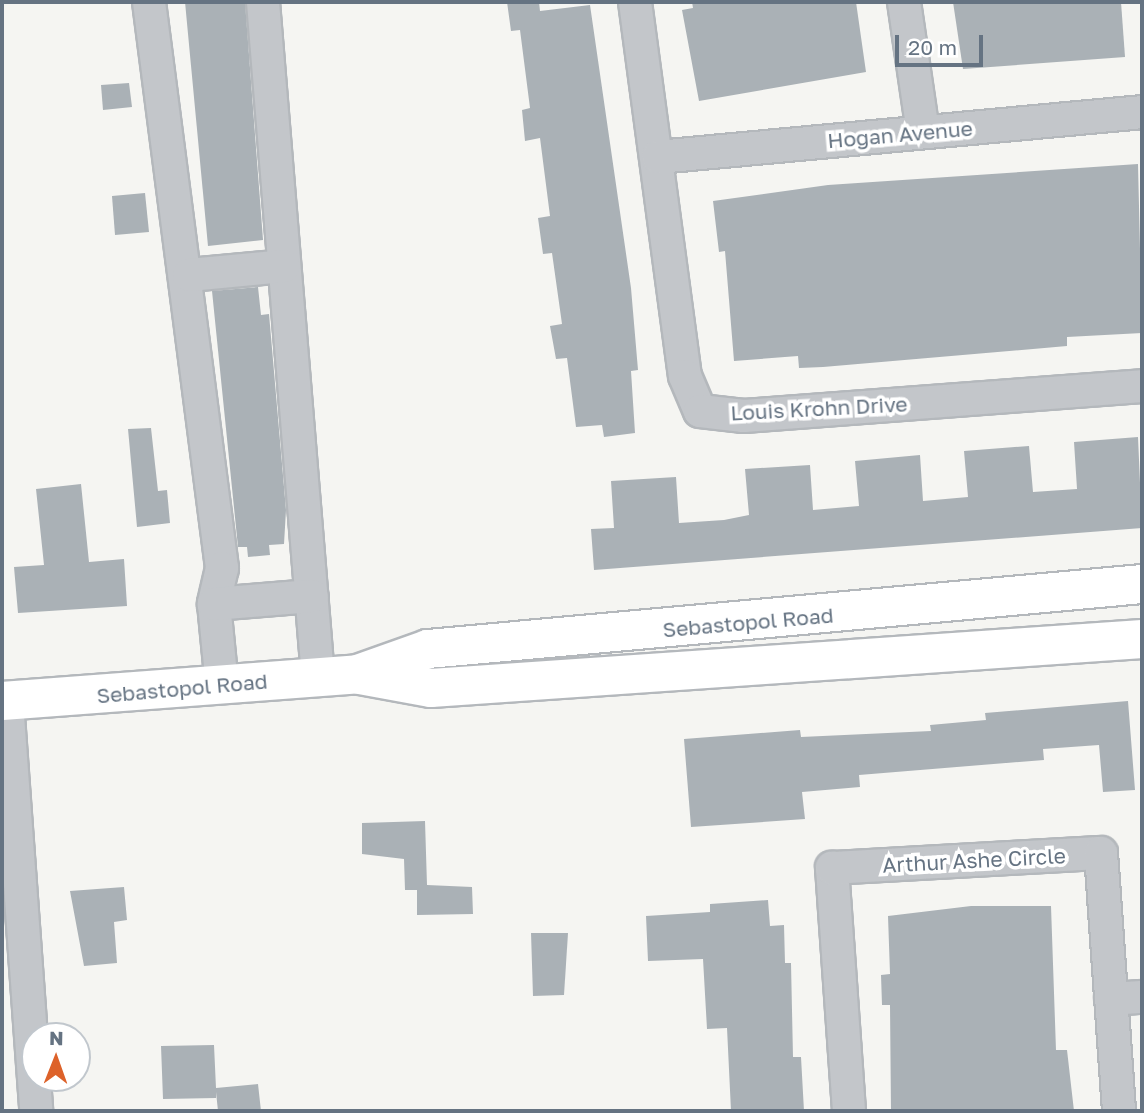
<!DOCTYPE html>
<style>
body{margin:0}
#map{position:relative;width:1144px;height:1113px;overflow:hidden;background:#f5f5f2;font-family:"Golos Text",sans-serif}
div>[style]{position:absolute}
.building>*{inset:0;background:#aab1b6}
.roads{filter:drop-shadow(2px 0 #b4b8bc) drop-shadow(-2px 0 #b4b8bc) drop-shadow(0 2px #b4b8bc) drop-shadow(0 -2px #b4b8bc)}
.minor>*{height:32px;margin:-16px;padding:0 16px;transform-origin:16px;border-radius:16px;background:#c3c6ca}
.major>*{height:38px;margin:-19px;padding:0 19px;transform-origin:19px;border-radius:19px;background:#fff}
span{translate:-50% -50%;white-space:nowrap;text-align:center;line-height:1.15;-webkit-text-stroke:7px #fff;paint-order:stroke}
.street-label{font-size:21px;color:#657382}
.frame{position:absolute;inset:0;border:4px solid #657382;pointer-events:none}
.north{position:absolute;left:21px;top:1022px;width:70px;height:70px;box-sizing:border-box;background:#fff;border:2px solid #c1c7cd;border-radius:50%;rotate:1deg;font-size:19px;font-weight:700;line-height:28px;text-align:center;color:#657382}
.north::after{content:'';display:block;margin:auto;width:24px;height:32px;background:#dd622a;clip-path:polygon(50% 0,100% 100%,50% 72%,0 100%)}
.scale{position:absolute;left:895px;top:35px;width:88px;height:32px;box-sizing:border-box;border:4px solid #657382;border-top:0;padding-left:9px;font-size:21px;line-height:24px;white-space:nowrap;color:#657382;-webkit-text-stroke:5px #fff;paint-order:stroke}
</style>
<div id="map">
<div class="building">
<i style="clip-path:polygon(185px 2px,245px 2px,263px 240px,208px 246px)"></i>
<i style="clip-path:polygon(507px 2px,539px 2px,540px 11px,590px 5px,631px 288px,638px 370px,631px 371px,635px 433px,604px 437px,602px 425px,576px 427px,567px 358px,556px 359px,550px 326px,562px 324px,552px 253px,543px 254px,538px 218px,550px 216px,540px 138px,525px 141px,522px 110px,530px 108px,520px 30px,511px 31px)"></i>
<i style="clip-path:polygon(692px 2px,856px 2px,866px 72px,699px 101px,682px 10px,693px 8px)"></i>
<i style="clip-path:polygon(953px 2px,1121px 2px,1125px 57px,963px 69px)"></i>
<i style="clip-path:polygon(129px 83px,132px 107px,103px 110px,101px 85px)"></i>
<i style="clip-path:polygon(1138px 164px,1142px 333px,1067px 337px,1067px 346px,823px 367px,799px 368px,798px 356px,734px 361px,725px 251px,719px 252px,713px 201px,828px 185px)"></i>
<i style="clip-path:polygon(145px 193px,149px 232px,115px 235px,112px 196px)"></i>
<i style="clip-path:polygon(258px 287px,261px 315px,269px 314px,286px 510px,284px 544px,269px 545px,270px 555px,248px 557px,247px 547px,238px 547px,212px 291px)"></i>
<i style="clip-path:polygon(151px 428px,158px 491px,167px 490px,170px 523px,137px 527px,128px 429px)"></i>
<i style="clip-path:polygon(1138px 437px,1142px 528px,594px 570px,591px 529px,614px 528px,611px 481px,676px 477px,679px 523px,724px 520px,749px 515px,745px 469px,810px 465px,813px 510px,859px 506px,855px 461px,920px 455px,923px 501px,968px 497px,964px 451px,1029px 446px,1033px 492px,1077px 489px,1074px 442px)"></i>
<i style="clip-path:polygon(81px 484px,89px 562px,124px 559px,127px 606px,18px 613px,14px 567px,44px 565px,36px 489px)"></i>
<i style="clip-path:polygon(1128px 701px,1135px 790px,1103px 792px,1099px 745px,1043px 749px,1044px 760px,859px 775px,860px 787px,802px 792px,805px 819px,691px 827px,684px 739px,800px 730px,801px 737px,931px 731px,930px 725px,986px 720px,985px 713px)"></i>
<i style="clip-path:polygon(425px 821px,427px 885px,472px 887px,473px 914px,417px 915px,417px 890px,405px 890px,404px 859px,362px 854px,362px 823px)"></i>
<i style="clip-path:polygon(124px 887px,127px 920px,114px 922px,117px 963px,84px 966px,70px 891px)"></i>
<i style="clip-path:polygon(768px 900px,770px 926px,784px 925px,785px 963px,791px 963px,793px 1057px,801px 1057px,804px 1111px,731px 1111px,727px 1028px,707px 1029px,703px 959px,648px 961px,646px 916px,710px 912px,710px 904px)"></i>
<i style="clip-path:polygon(971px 906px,1051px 906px,1056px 1050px,1067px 1050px,1074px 1111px,891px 1111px,890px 1005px,882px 1005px,881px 975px,890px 974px,888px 916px)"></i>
<i style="clip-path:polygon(531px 933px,568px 933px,564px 995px,533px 996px)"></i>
<i style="clip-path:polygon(214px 1045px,216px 1088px,258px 1084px,261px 1111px,218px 1111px,216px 1092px,216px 1098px,163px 1099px,161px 1046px)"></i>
</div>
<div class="roads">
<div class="minor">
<i style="left:149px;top:2px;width:571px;rotate:82.65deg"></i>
<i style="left:222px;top:568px;width:37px;rotate:103deg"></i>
<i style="left:214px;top:604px;width:81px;rotate:84.4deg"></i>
<i style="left:263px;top:2px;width:677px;rotate:85.34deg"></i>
<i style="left:635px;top:2px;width:377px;rotate:82.4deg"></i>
<i style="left:685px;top:376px;width:38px;rotate:67deg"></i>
<i style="left:700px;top:411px;width:44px;rotate:6.5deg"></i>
<i style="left:744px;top:416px;width:399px;rotate:-4.3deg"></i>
<i style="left:904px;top:2px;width:131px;rotate:81.7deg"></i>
<i style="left:658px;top:157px;width:486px;rotate:-5.3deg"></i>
<i style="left:189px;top:275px;width:95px;rotate:-5.4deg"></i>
<i style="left:214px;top:604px;width:98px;rotate:-4.7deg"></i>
<i style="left:7px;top:702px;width:410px;rotate:85.9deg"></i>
<i style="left:1111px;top:999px;width:31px;rotate:-4deg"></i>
<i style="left:849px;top:1111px;width:244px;rotate:-94deg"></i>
<i style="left:832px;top:868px;width:269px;rotate:-3.2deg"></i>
<i style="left:1101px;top:853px;width:259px;rotate:86deg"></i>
</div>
<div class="major">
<i style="left:360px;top:675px;width:72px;rotate:10.4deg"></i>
<i style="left:431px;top:688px;width:713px;rotate:-3.94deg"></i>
<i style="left:2px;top:701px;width:357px;rotate:-4.3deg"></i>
<i style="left:358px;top:674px;width:74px;rotate:-19.7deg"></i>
<i style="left:428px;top:649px;width:717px;rotate:-5.2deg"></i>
</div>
</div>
<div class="street-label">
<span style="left:900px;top:134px;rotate:-5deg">Hogan Avenue</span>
<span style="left:819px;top:408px;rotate:-3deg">Louis Krohn Drive</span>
<span style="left:748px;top:622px;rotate:-5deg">Sebastopol Road</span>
<span style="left:182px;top:688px;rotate:-5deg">Sebastopol Road</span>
<span style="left:974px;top:860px;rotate:-3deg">Arthur Ashe Circle</span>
</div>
<div class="frame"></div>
<div class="north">N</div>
<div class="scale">20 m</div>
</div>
